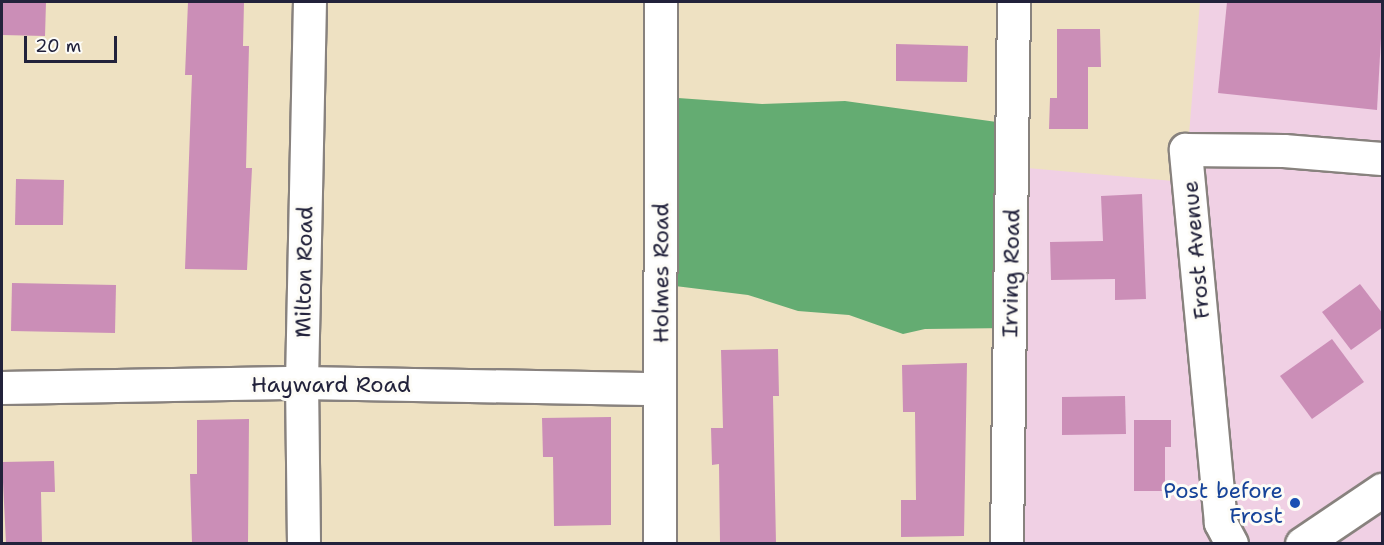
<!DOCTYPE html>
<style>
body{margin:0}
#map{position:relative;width:1384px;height:545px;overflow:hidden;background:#eee1c2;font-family:"Shantell Sans",sans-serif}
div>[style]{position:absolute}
.built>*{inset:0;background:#f0d0e4}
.forest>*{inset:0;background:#64ac72}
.building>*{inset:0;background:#cb8eb7}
.roads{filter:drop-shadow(2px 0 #88827e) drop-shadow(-2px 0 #88827e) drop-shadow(0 2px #88827e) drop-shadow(0 -2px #88827e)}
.street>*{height:32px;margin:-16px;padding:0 16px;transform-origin:16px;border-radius:16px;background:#fff}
.primary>*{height:33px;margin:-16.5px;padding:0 16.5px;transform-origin:16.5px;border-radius:16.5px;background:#fff}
.dots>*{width:16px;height:16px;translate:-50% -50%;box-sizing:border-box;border:3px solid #fdfcf7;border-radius:50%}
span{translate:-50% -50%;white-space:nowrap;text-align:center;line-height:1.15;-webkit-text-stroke:6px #fdfcf7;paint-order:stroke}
.street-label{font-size:22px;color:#22223b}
.transit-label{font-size:22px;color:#164399}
.right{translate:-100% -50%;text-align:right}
.frame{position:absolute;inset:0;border:3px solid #22223b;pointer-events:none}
.scale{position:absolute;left:24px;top:36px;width:93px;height:27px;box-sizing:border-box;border:3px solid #22223b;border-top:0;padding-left:8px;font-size:18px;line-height:21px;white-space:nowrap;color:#22223b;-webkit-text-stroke:4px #fdfcf7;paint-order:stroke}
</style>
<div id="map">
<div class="built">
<i style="clip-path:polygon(1200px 2px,1382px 2px,1382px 543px,1010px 544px,1015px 167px,1185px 182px)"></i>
</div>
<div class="forest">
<i style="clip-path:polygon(664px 97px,762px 104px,845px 101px,1004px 123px,1010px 328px,925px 329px,903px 334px,849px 315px,798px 311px,748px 295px,667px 285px)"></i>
</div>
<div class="building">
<i style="clip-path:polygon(2px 2px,46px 2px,45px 36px,2px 35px)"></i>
<i style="clip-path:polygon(188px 2px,244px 2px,243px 46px,249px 46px,246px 168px,252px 168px,247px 270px,185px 269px,192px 75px,185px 75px)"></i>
<i style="clip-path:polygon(1227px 2px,1383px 2px,1377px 110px,1218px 93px)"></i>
<i style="clip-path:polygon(1057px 29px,1100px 29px,1101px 67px,1088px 67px,1088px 129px,1049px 129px,1050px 98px,1057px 98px)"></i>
<i style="clip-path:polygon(896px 44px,968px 46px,967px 82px,896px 81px)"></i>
<i style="clip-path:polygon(16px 179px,64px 180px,63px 225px,15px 225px)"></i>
<i style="clip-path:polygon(1142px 194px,1146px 299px,1115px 300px,1115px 279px,1051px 280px,1050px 242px,1103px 241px,1101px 196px)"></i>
<i style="clip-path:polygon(12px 283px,116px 285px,115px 333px,11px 331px)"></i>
<i style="clip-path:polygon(1360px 284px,1383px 314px,1383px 327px,1351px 350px,1322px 312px)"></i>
<i style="clip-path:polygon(1332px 339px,1364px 382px,1312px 419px,1280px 376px)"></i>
<i style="clip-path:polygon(778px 349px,779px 396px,773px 396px,776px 543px,720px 543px,719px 464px,712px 465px,711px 428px,723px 428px,721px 350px)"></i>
<i style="clip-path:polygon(967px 363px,964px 536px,901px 537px,901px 500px,916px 500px,915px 412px,903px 412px,902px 365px)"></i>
<i style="clip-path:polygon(1125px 396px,1126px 434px,1062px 435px,1062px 397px)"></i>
<i style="clip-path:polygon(611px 417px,611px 525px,554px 526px,553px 457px,543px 457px,542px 418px)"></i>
<i style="clip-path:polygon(249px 419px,248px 543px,192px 543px,190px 474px,197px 474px,197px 420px)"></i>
<i style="clip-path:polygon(1134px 420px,1171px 420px,1171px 447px,1165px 447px,1165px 491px,1134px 491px)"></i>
<i style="clip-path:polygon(54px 461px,55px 492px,41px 492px,42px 543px,6px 543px,2px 462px)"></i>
</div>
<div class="roads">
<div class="street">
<i style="left:2px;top:388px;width:300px;rotate:-1deg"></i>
<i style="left:302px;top:383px;width:358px;rotate:1deg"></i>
<i style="left:304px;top:544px;width:161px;rotate:-90.7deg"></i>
<i style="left:302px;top:383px;width:381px;rotate:-88.8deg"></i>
<i style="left:660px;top:544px;width:542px;rotate:-89.89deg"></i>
<i style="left:1007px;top:544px;width:542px;rotate:-89.26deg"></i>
<i style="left:1232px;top:544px;width:24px;rotate:-118deg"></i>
<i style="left:1221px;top:523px;width:375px;rotate:-95.4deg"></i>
<i style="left:1186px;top:150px;width:98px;rotate:0.6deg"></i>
<i style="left:1284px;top:151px;width:98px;rotate:4.7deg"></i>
</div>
<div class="primary">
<i style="left:1302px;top:544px;width:97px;rotate:-34deg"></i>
</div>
</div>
<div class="dots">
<i style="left:1295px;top:503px;background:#1a4fb4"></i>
</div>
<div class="street-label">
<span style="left:1196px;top:250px;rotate:-95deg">Frost Avenue</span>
<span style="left:304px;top:272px;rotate:-89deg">Milton Road</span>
<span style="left:661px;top:273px;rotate:-90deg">Holmes Road</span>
<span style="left:1011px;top:273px;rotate:-89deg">Irving Road</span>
<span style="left:331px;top:385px">Hayward Road</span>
</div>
<div class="transit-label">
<span class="right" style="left:1283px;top:503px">Post before<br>Frost</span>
</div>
<div class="frame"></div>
<div class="scale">20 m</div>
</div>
